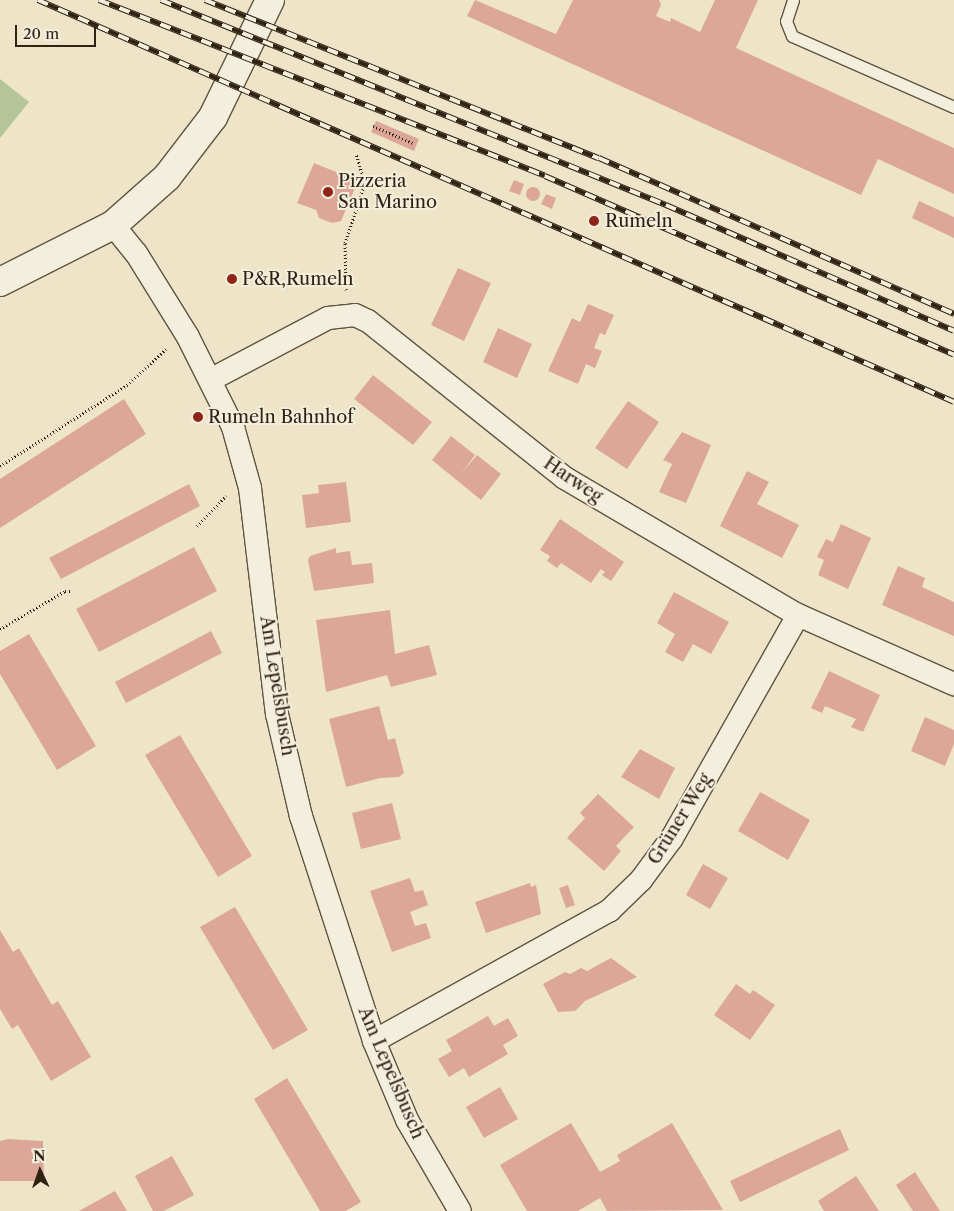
<!DOCTYPE html>
<meta charset="utf-8">
<style>
body{margin:0}
#map{position:relative;width:954px;height:1211px;overflow:hidden;background:#eee5c9;font-family:"Libre Caslon Text",serif}
div>[style]{position:absolute}
.green>*{inset:0;background:#b5c599}
.building>*{inset:0;background:#dca799}
.round{border-radius:50%}
.path>*{height:3px;margin-top:-1.5px;transform-origin:0;background:repeating-linear-gradient(90deg,#2f2314 0 1px,transparent 0 3.5px)}
.roads{filter:drop-shadow(1px 0 #5f5441) drop-shadow(-1px 0 #5f5441) drop-shadow(0 1px #5f5441) drop-shadow(0 -1px #5f5441)}
.lane>*{height:11px;margin:-5.5px;padding:0 5.5px;transform-origin:5.5px;border-radius:5.5px;background:#f4eedc}
.street>*{height:22px;margin:-11px;padding:0 11px;transform-origin:11px;border-radius:11px;background:#f4eedc}
.secondary>*{height:28px;margin:-14px;padding:0 14px;transform-origin:14px;border-radius:14px;background:#f4eedc}
.rail>*{height:5.5px;margin-top:-2.75px;transform-origin:0;background:repeating-linear-gradient(90deg,#f4eedc 0 11px,#2f2314 0 22px);box-sizing:border-box;border-block:1px solid #2f2314}
.dots>*{width:14px;height:14px;translate:-50% -50%;box-sizing:border-box;border:2px solid #f4eedc;border-radius:50%}
span{translate:-50% -50%;white-space:nowrap;text-align:center;line-height:1.15;-webkit-text-stroke:4px #f4eedc;paint-order:stroke}
.poi-label{font-size:18px;color:#2f2314}
.left{translate:0 -50%;text-align:left}
.street-label{font-size:18px;color:#2f2314}
.north{position:absolute;left:15px;top:1146px;width:50px;height:50px;-webkit-text-stroke:4px #f4eedc;paint-order:stroke;rotate:357deg;font-size:14px;font-weight:700;line-height:20px;text-align:center;color:#2f2314}
.north::after{content:'';display:block;margin:auto;width:18px;height:22px;background:#2f2314;clip-path:polygon(50% 0,100% 100%,50% 72%,0 100%)}
.scale{position:absolute;left:15px;top:25px;width:81px;height:22px;box-sizing:border-box;border:2px solid #2f2314;border-top:0;padding-left:6px;font-size:15px;line-height:18px;white-space:nowrap;color:#2f2314;-webkit-text-stroke:4px #f4eedc;paint-order:stroke}
</style>
<div id="map">
<div class="green">
<i style="clip-path:polygon(0 79px,29px 102px,0 138px)"></i>
</div>
<div class="building">
<i style="clip-path:polygon(475px 0,556px 34px,573px 0,659px 0,661px 5px,656px 16px,670px 22px,671px 18px,700px 32px,715px 0,758px 0,736px 48px,954px 148px,954px 194px,878px 159px,861px 195px,467px 16px)"></i>
<i style="clip-path:polygon(376px 121px,419px 139px,414px 151px,371px 132px)"></i>
<i style="clip-path:polygon(314px 163px,358px 181px,341px 221px,332px 223px,319px 218px,316px 210px,297px 203px)"></i>
<i style="clip-path:polygon(514px 180px,524px 184px,520px 195px,509px 191px)"></i>
<i class="round" style="left:526px;top:187px;width:14px;height:14px"></i>
<i style="clip-path:polygon(546px 194px,556px 198px,552px 209px,541px 204px)"></i>
<i style="clip-path:polygon(919px 201px,954px 217px,954px 238px,912px 218px)"></i>
<i style="clip-path:polygon(458px 268px,491px 283px,464px 341px,431px 325px)"></i>
<i style="clip-path:polygon(588px 304px,614px 315px,605px 335px,600px 333px,594px 348px,602px 351px,595px 368px,586px 364px,578px 384px,548px 371px,572px 318px,580px 322px)"></i>
<i style="clip-path:polygon(498px 328px,532px 344px,517px 378px,483px 362px)"></i>
<i style="clip-path:polygon(373px 375px,432px 422px,413px 445px,354px 399px)"></i>
<i style="clip-path:polygon(124px 399px,146px 434px,0 528px,0 479px)"></i>
<i style="clip-path:polygon(628px 401px,659px 422px,627px 469px,595px 448px)"></i>
<i style="clip-path:polygon(682px 432px,711px 445px,686px 503px,659px 492px,672px 464px,663px 460px)"></i>
<i style="clip-path:polygon(451px 436px,475px 455px,461px 474px,477px 455px,501px 474px,481px 500px,432px 460px)"></i>
<i style="clip-path:polygon(747px 471px,769px 482px,757px 504px,799px 525px,782px 558px,720px 526px)"></i>
<i style="clip-path:polygon(346px 482px,351px 522px,306px 528px,302px 495px,319px 493px,318px 485px)"></i>
<i style="clip-path:polygon(189px 484px,200px 506px,61px 579px,49px 558px)"></i>
<i style="clip-path:polygon(560px 519px,624px 562px,611px 581px,602px 575px,605px 572px,601px 569px,591px 583px,561px 563px,557px 568px,547px 561px,550px 556px,540px 550px)"></i>
<i style="clip-path:polygon(841px 524px,871px 538px,848px 589px,818px 575px,824px 560px,817px 557px,826px 539px,833px 542px)"></i>
<i style="clip-path:polygon(194px 547px,217px 591px,99px 652px,76px 609px)"></i>
<i style="clip-path:polygon(336px 548px,336px 553px,350px 551px,352px 565px,372px 563px,374px 583px,314px 591px,308px 560px,310px 556px)"></i>
<i style="clip-path:polygon(898px 566px,925px 578px,922px 587px,954px 602px,954px 636px,882px 605px)"></i>
<i style="clip-path:polygon(674px 592px,729px 622px,711px 654px,693px 644px,683px 662px,665px 652px,675px 634px,657px 623px)"></i>
<i style="clip-path:polygon(390px 610px,395px 654px,429px 645px,437px 675px,391px 687px,387px 675px,326px 692px,316px 620px)"></i>
<i style="clip-path:polygon(211px 631px,222px 653px,126px 703px,115px 682px)"></i>
<i style="clip-path:polygon(29px 634px,96px 746px,57px 770px,0 674px,0 651px)"></i>
<i style="clip-path:polygon(829px 671px,880px 695px,863px 732px,851px 727px,856px 719px,825px 706px,822px 713px,811px 708px)"></i>
<i style="clip-path:polygon(379px 706px,388px 740px,395px 738px,404px 773px,399px 777px,380px 778px,346px 787px,329px 719px)"></i>
<i style="clip-path:polygon(925px 717px,954px 730px,954px 744px,945px 766px,911px 751px)"></i>
<i style="clip-path:polygon(180px 735px,252px 856px,218px 877px,145px 755px)"></i>
<i style="clip-path:polygon(640px 749px,675px 768px,659px 799px,621px 777px)"></i>
<i style="clip-path:polygon(760px 792px,810px 820px,788px 860px,738px 831px)"></i>
<i style="clip-path:polygon(598px 794px,634px 827px,616px 846px,621px 851px,604px 871px,567px 838px,585px 818px,580px 813px)"></i>
<i style="clip-path:polygon(392px 803px,401px 839px,361px 849px,352px 813px)"></i>
<i style="clip-path:polygon(703px 864px,728px 878px,710px 909px,686px 895px)"></i>
<i style="clip-path:polygon(410px 878px,415px 892px,423px 890px,428px 905px,410px 912px,415px 926px,426px 923px,431px 938px,392px 952px,370px 891px)"></i>
<i style="clip-path:polygon(530px 883px,531px 887px,536px 885px,541px 914px,486px 933px,475px 902px)"></i>
<i style="clip-path:polygon(568px 885px,575px 905px,566px 908px,559px 888px)"></i>
<i style="clip-path:polygon(235px 907px,308px 1030px,273px 1050px,200px 927px)"></i>
<i style="clip-path:polygon(0 930px,13px 952px,19px 948px,52px 1005px,58px 1001px,91px 1057px,51px 1081px,18px 1025px,12px 1029px,0 1009px)"></i>
<i style="clip-path:polygon(611px 958px,637px 977px,585px 1001px,575px 1011px,558px 1012px,543px 984px,565px 972px,570px 974px,581px 968px,587px 971px)"></i>
<i style="clip-path:polygon(736px 984px,750px 994px,753px 990px,775px 1005px,750px 1040px,714px 1015px)"></i>
<i style="clip-path:polygon(488px 1016px,494px 1026px,508px 1018px,518px 1036px,503px 1045px,508px 1054px,469px 1077px,464px 1068px,449px 1077px,438px 1059px,452px 1051px,446px 1040px)"></i>
<i style="clip-path:polygon(287px 1078px,361px 1202px,346px 1211px,320px 1211px,254px 1099px)"></i>
<i style="clip-path:polygon(500px 1087px,518px 1119px,484px 1138px,466px 1107px)"></i>
<i style="clip-path:polygon(571px 1123px,600px 1172px,620px 1161px,617px 1155px,672px 1123px,723px 1210px,607px 1211px,600px 1198px,578px 1211px,527px 1211px,500px 1165px)"></i>
<i style="clip-path:polygon(840px 1129px,849px 1150px,740px 1202px,730px 1181px)"></i>
<i style="clip-path:polygon(8px 1139px,43px 1141px,44px 1181px,0 1181px,0 1141px)"></i>
<i style="clip-path:polygon(172px 1156px,194px 1195px,164px 1211px,153px 1211px,135px 1176px)"></i>
<i style="clip-path:polygon(915px 1172px,940px 1211px,913px 1211px,896px 1185px)"></i>
<i style="clip-path:polygon(856px 1176px,879px 1211px,824px 1211px,818px 1201px)"></i>
<i style="clip-path:polygon(115px 1191px,127px 1211px,79px 1211px)"></i>
</div>
<div class="path">
<i style="left:373px;top:126px;width:43px;rotate:23deg"></i>
<i style="left:346px;top:290px;width:47px;rotate:-91.2deg"></i>
<i style="left:345px;top:243px;width:63px;rotate:-71.6deg"></i>
<i style="left:365px;top:183px;width:30px;rotate:-107deg"></i>
<i style="left:0;top:466px;width:151px;rotate:-32.5deg"></i>
<i style="left:127px;top:385px;width:53px;rotate:-42.7deg"></i>
<i style="left:197px;top:526px;width:42px;rotate:-46deg"></i>
<i style="left:0;top:629px;width:75px;rotate:-30.3deg"></i>
<i style="left:65px;top:591px;width:7px"></i>
</div>
<div class="roads">
<div class="lane">
<i style="left:793px;top:0;width:22px;rotate:108deg"></i>
<i style="left:786px;top:21px;width:16px;rotate:68deg"></i>
<i style="left:792px;top:36px;width:177px;rotate:23.7deg"></i>
</div>
<div class="street">
<i style="left:113px;top:225px;width:36px;rotate:51deg"></i>
<i style="left:136px;top:253px;width:99px;rotate:58.2deg"></i>
<i style="left:188px;top:337px;width:101px;rotate:63.4deg"></i>
<i style="left:233px;top:427px;width:63px;rotate:74.4deg"></i>
<i style="left:250px;top:488px;width:228px;rotate:83.2deg"></i>
<i style="left:277px;top:714px;width:105px;rotate:76.8deg"></i>
<i style="left:301px;top:816px;width:237px;rotate:72deg"></i>
<i style="left:374px;top:1041px;width:86px;rotate:67.3deg"></i>
<i style="left:407px;top:1120px;width:105px;rotate:59.8deg"></i>
<i style="left:212px;top:379px;width:131px;rotate:-27.7deg"></i>
<i style="left:328px;top:318px;width:27px;rotate:-6deg"></i>
<i style="left:355px;top:315px;width:14px;rotate:25deg"></i>
<i style="left:368px;top:321px;width:252px;rotate:38.6deg"></i>
<i style="left:565px;top:478px;width:270px;rotate:30.5deg"></i>
<i style="left:798px;top:615px;width:171px;rotate:23.9deg"></i>
<i style="left:374px;top:1041px;width:269px;rotate:-29deg"></i>
<i style="left:609px;top:911px;width:45px;rotate:-44.1deg"></i>
<i style="left:641px;top:880px;width:52px;rotate:-53.6deg"></i>
<i style="left:672px;top:838px;width:256px;rotate:-60.5deg"></i>
</div>
<div class="secondary">
<i style="left:0;top:282px;width:127px;rotate:-26.8deg"></i>
<i style="left:113px;top:225px;width:72px;rotate:-41.6deg"></i>
<i style="left:167px;top:177px;width:76px;rotate:-52.5deg"></i>
<i style="left:213px;top:117px;width:130px;rotate:-64deg"></i>
</div>
</div>
<div class="rail">
<i style="left:38px;top:0;width:1000px;rotate:23.69deg"></i>
<i style="left:99px;top:0;width:479px;rotate:21.5deg"></i>
<i style="left:545px;top:176px;width:446px;rotate:23.6deg"></i>
<i style="left:161px;top:0;width:545px;rotate:22.09deg"></i>
<i style="left:666px;top:205px;width:314px;rotate:23.6deg"></i>
<i style="left:205px;top:0;width:424px;rotate:21.9deg"></i>
<i style="left:599px;top:158px;width:388px;rotate:23.7deg"></i>
</div>
<div class="dots">
<i style="left:328px;top:192px;background:#8f2418"></i>
<i style="left:594px;top:221px;background:#8f2418"></i>
<i style="left:232px;top:279px;background:#8f2418"></i>
<i style="left:198px;top:417px;background:#8f2418"></i>
</div>
<div class="poi-label">
<span class="left" style="left:338px;top:192px">Pizzeria<br>San Marino</span>
<span class="left" style="left:605px;top:221px">Rumeln</span>
<span class="left" style="left:242px;top:279px">P&amp;R,Rumeln</span>
<span class="left" style="left:208px;top:417px">Rumeln Bahnhof</span>
</div>
<div class="street-label">
<span style="left:573px;top:480px;rotate:34deg">Harweg</span>
<span style="left:277px;top:686px;rotate:81deg">Am Lepelsbusch</span>
<span style="left:680px;top:819px;rotate:-58deg">Grüner Weg</span>
<span style="left:391px;top:1073px;rotate:67deg">Am Lepelsbusch</span>
</div>
<div class="north">N</div>
<div class="scale">20 m</div>
</div>
